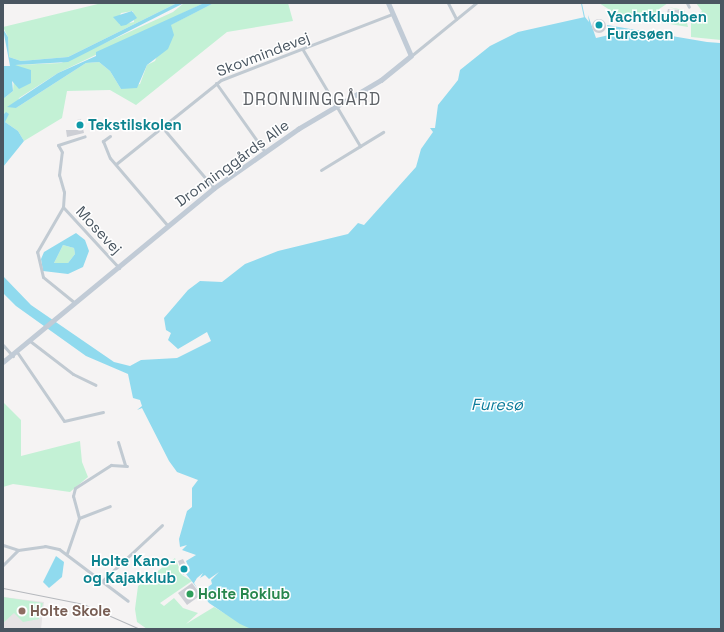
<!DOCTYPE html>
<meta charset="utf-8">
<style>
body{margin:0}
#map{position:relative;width:724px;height:632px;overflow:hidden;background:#f5f3f3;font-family:"Space Grotesk",sans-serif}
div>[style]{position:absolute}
.education>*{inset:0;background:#e6e4e5}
.green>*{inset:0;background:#c3f1d5}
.water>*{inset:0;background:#90daee}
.pier>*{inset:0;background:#f5f3f3}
.stream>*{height:1px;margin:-0.5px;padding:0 0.5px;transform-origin:0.5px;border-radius:0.5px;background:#90daee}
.building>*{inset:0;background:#cdcfd5}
.round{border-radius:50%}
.street>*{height:3px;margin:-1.5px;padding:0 1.5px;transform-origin:1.5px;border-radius:1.5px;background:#c1cad2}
.secondary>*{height:4.5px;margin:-2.25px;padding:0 2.25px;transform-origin:2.25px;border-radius:2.25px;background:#c1cbd6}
.tram>*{height:1px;margin:-0.5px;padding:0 0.5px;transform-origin:0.5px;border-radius:0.5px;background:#b5b8bd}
.dots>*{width:11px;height:11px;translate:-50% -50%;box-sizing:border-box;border:2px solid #fff;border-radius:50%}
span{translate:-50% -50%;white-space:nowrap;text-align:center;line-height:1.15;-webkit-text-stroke:3px #fff;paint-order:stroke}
.culture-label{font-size:15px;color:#0d838f;font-weight:700}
.left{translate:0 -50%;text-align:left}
.right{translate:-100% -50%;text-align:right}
.street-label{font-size:15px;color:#4a5661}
.leisure-label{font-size:15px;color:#27864d;font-weight:700}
.education-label{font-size:15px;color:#785e54;font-weight:700}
.water-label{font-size:16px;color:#0c7c9b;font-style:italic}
.quarter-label{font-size:17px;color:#5f6368;letter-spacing:1px}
.frame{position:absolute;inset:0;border:4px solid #4a5661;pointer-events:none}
</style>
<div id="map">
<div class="education">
<i style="clip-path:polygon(3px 597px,44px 602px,41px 629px,3px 629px)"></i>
</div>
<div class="green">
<i style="clip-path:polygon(evenodd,102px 3px,177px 3px,68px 57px,21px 61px,9px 57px,8px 37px,3px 27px,102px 3px,133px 11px,134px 22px,120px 25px,118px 20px,121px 13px,133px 11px)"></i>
<i style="clip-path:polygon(184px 3px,204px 3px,58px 73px,19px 98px,16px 108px,86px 63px,99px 62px,110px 71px,121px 89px,140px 84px,147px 65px,155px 61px,170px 25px,214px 3px,288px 3px,293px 21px,227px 32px,136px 105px,110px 90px,67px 91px,62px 118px,24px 141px,18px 131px,5px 122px,3px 99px,13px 91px,15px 65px,61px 63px,173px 12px)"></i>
<i style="clip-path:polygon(599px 3px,668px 3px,659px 9px,656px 22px,613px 12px)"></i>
<i style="clip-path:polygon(696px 3px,721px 3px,721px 40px,691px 37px,691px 19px,702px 11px)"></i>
<i style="clip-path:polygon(668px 7px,684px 10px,688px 27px,658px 22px,666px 13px,667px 17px,679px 19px,680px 10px)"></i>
<i style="clip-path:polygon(63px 245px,74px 248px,75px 254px,68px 263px,54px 263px)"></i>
<i style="clip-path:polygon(3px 402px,21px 420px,21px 456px,80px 441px,82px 462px,88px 477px,70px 492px,13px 484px,3px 487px)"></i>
<i style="clip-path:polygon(175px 558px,182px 575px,192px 581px,160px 603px,164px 606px,174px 598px,183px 608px,198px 613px,186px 624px,214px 607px,251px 629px,147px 629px,137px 622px,135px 609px,138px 586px)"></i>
<i style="clip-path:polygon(3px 597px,43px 603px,39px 619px,23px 622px,14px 613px,3px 623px)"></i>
</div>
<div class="water">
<i style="clip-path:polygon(177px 3px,184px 3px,68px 62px,15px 65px,31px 70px,31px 83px,19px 89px,12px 81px,13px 91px,3px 99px,3px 66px,10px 66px,3px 29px,8px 37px,9px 57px,21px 61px,68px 57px)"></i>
<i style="clip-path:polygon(204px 3px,214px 3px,171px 25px,174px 35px,168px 49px,147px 65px,137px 88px,121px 89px,110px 71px,99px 62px,86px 63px,16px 108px,7px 107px,58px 73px,96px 56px,96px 52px)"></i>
<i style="clip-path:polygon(132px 11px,137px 18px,126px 25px,121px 26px,113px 17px)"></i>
<i style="clip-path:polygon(588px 15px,596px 38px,609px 35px,607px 25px,707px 42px,720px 43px,721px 40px,721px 629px,251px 629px,240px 624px,209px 603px,186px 574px,190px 571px,186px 561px,196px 555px,182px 550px,187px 545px,180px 547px,179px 539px,187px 511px,192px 507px,192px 488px,198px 480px,177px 472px,169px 461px,142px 408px,137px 410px,142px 406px,140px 400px,133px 398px,128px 374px,86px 356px,16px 306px,3px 293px,3px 276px,31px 305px,114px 362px,130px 366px,141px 360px,177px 358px,211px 341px,207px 332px,178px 349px,168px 340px,171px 333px,166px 330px,164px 318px,188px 290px,200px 281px,222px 282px,245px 264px,278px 251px,348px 234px,358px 223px,364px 225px,416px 167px,421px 149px,433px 132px,430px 128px,435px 128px,438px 105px,458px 80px,460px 70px,490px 46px,518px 32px,585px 17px,589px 22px)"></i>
<i style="clip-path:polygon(6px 112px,9px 114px,5px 122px,18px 131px,24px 141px,3px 167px,3px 115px)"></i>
<i style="clip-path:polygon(evenodd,76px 233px,85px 240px,89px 251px,83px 267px,68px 274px,43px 271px,41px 259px,44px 252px,76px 233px,63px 245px,74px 248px,75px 254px,68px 263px,54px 263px,63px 245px)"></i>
<i style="clip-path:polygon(56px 556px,64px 562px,62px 577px,49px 588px,43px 582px)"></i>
</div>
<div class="pier">
<i style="clip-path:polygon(219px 572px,211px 580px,212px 584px,200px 593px,194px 583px,197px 578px,203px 573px,200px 578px,205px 575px,209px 579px)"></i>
</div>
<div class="stream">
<i style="left:581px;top:3px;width:14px;rotate:78deg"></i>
</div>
<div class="building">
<i style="clip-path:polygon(668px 9px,680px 10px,679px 19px,666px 17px)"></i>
<i class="round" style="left:592px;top:19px;width:14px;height:14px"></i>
<i style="clip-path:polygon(81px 119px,84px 133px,67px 137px,66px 130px,79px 130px,77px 120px)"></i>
<i style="clip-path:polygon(183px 559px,189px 572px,183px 575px,178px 561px)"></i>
<i style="clip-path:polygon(192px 583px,201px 595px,187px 605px,178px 593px)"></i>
</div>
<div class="street">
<i style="left:448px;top:3px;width:18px;rotate:63deg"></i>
<i style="left:687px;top:3px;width:4px;rotate:63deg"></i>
<i style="left:303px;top:50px;width:112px;rotate:59.3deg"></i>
<i style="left:411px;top:56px;width:84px;rotate:-39.2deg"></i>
<i style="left:216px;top:83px;width:85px;rotate:54.6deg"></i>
<i style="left:162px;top:127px;width:80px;rotate:49.6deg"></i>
<i style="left:110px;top:136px;width:9px;rotate:144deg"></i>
<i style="left:103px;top:141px;width:18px;rotate:68deg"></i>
<i style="left:110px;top:158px;width:89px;rotate:49.5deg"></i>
<i style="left:116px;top:164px;width:134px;rotate:-38.7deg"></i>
<i style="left:221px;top:80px;width:183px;rotate:-21.1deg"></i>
<i style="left:321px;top:170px;width:73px;rotate:-31.5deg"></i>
<i style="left:63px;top:207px;width:83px;rotate:47.4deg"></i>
<i style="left:75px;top:303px;width:41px;rotate:-140.9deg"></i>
<i style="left:43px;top:277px;width:26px;rotate:-103deg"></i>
<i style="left:37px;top:252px;width:52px;rotate:-60deg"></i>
<i style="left:63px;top:207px;width:15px;rotate:-86deg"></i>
<i style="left:64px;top:192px;width:18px;rotate:-106deg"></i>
<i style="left:59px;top:175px;width:23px;rotate:-83deg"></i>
<i style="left:62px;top:152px;width:8px;rotate:-120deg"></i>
<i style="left:58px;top:145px;width:28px;rotate:-18deg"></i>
<i style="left:30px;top:341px;width:54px;rotate:37.5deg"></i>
<i style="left:73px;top:374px;width:25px;rotate:26deg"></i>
<i style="left:3px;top:345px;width:15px;rotate:48deg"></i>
<i style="left:17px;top:352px;width:83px;rotate:55.7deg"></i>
<i style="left:64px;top:421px;width:40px;rotate:-13deg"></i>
<i style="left:118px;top:442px;width:24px;rotate:73deg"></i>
<i style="left:79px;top:518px;width:33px;rotate:-21deg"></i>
<i style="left:3px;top:545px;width:16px;rotate:18deg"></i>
<i style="left:18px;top:550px;width:27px;rotate:-8deg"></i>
<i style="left:45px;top:546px;width:14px;rotate:12deg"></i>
<i style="left:59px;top:549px;width:86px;rotate:37deg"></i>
<i style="left:67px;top:553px;width:37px;rotate:-71deg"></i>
<i style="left:79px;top:518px;width:23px;rotate:-105deg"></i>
<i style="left:73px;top:496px;width:8px;rotate:-76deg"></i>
<i style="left:75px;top:488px;width:43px;rotate:-32.6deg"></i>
<i style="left:111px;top:465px;width:16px;rotate:4deg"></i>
<i style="left:3px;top:565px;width:21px;rotate:-45deg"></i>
<i style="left:102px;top:581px;width:82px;rotate:-43deg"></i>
</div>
<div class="secondary">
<i style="left:3px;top:362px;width:273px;rotate:-39.5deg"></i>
<i style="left:214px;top:188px;width:103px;rotate:-35.1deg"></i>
<i style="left:298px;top:129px;width:96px;rotate:-30.6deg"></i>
<i style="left:381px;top:80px;width:38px;rotate:-39deg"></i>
<i style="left:411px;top:56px;width:58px;rotate:-113.5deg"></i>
</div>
<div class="tram">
<i style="left:3px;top:588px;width:82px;rotate:11.3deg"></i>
<i style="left:83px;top:604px;width:62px;rotate:23.7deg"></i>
</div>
<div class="dots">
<i style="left:599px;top:25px;background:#0f9aa8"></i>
<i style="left:80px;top:125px;background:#0f9aa8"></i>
<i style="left:184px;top:569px;background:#0f9aa8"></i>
<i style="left:190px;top:594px;background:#2e9e5b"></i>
<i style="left:22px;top:611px;background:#8d6e63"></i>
</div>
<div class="culture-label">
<span class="left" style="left:607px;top:25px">Yachtklubben<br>Furesøen</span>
<span class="left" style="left:88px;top:125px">Tekstilskolen</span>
<span class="right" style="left:176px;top:569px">Holte Kano-<br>og Kajakklub</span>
</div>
<div class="street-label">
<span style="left:263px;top:54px;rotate:-21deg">Skovmindevej</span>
<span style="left:232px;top:163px;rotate:-36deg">Dronninggårds Alle</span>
<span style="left:99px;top:230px;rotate:47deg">Mosevej</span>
</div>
<div class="leisure-label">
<span class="left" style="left:198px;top:594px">Holte Roklub</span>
</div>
<div class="education-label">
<span class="left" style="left:30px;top:611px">Holte Skole</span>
</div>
<div class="water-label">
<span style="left:497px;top:405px">Furesø</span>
</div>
<div class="quarter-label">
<span style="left:312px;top:100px">DRONNINGGÅRD</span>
</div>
<div class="frame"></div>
</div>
